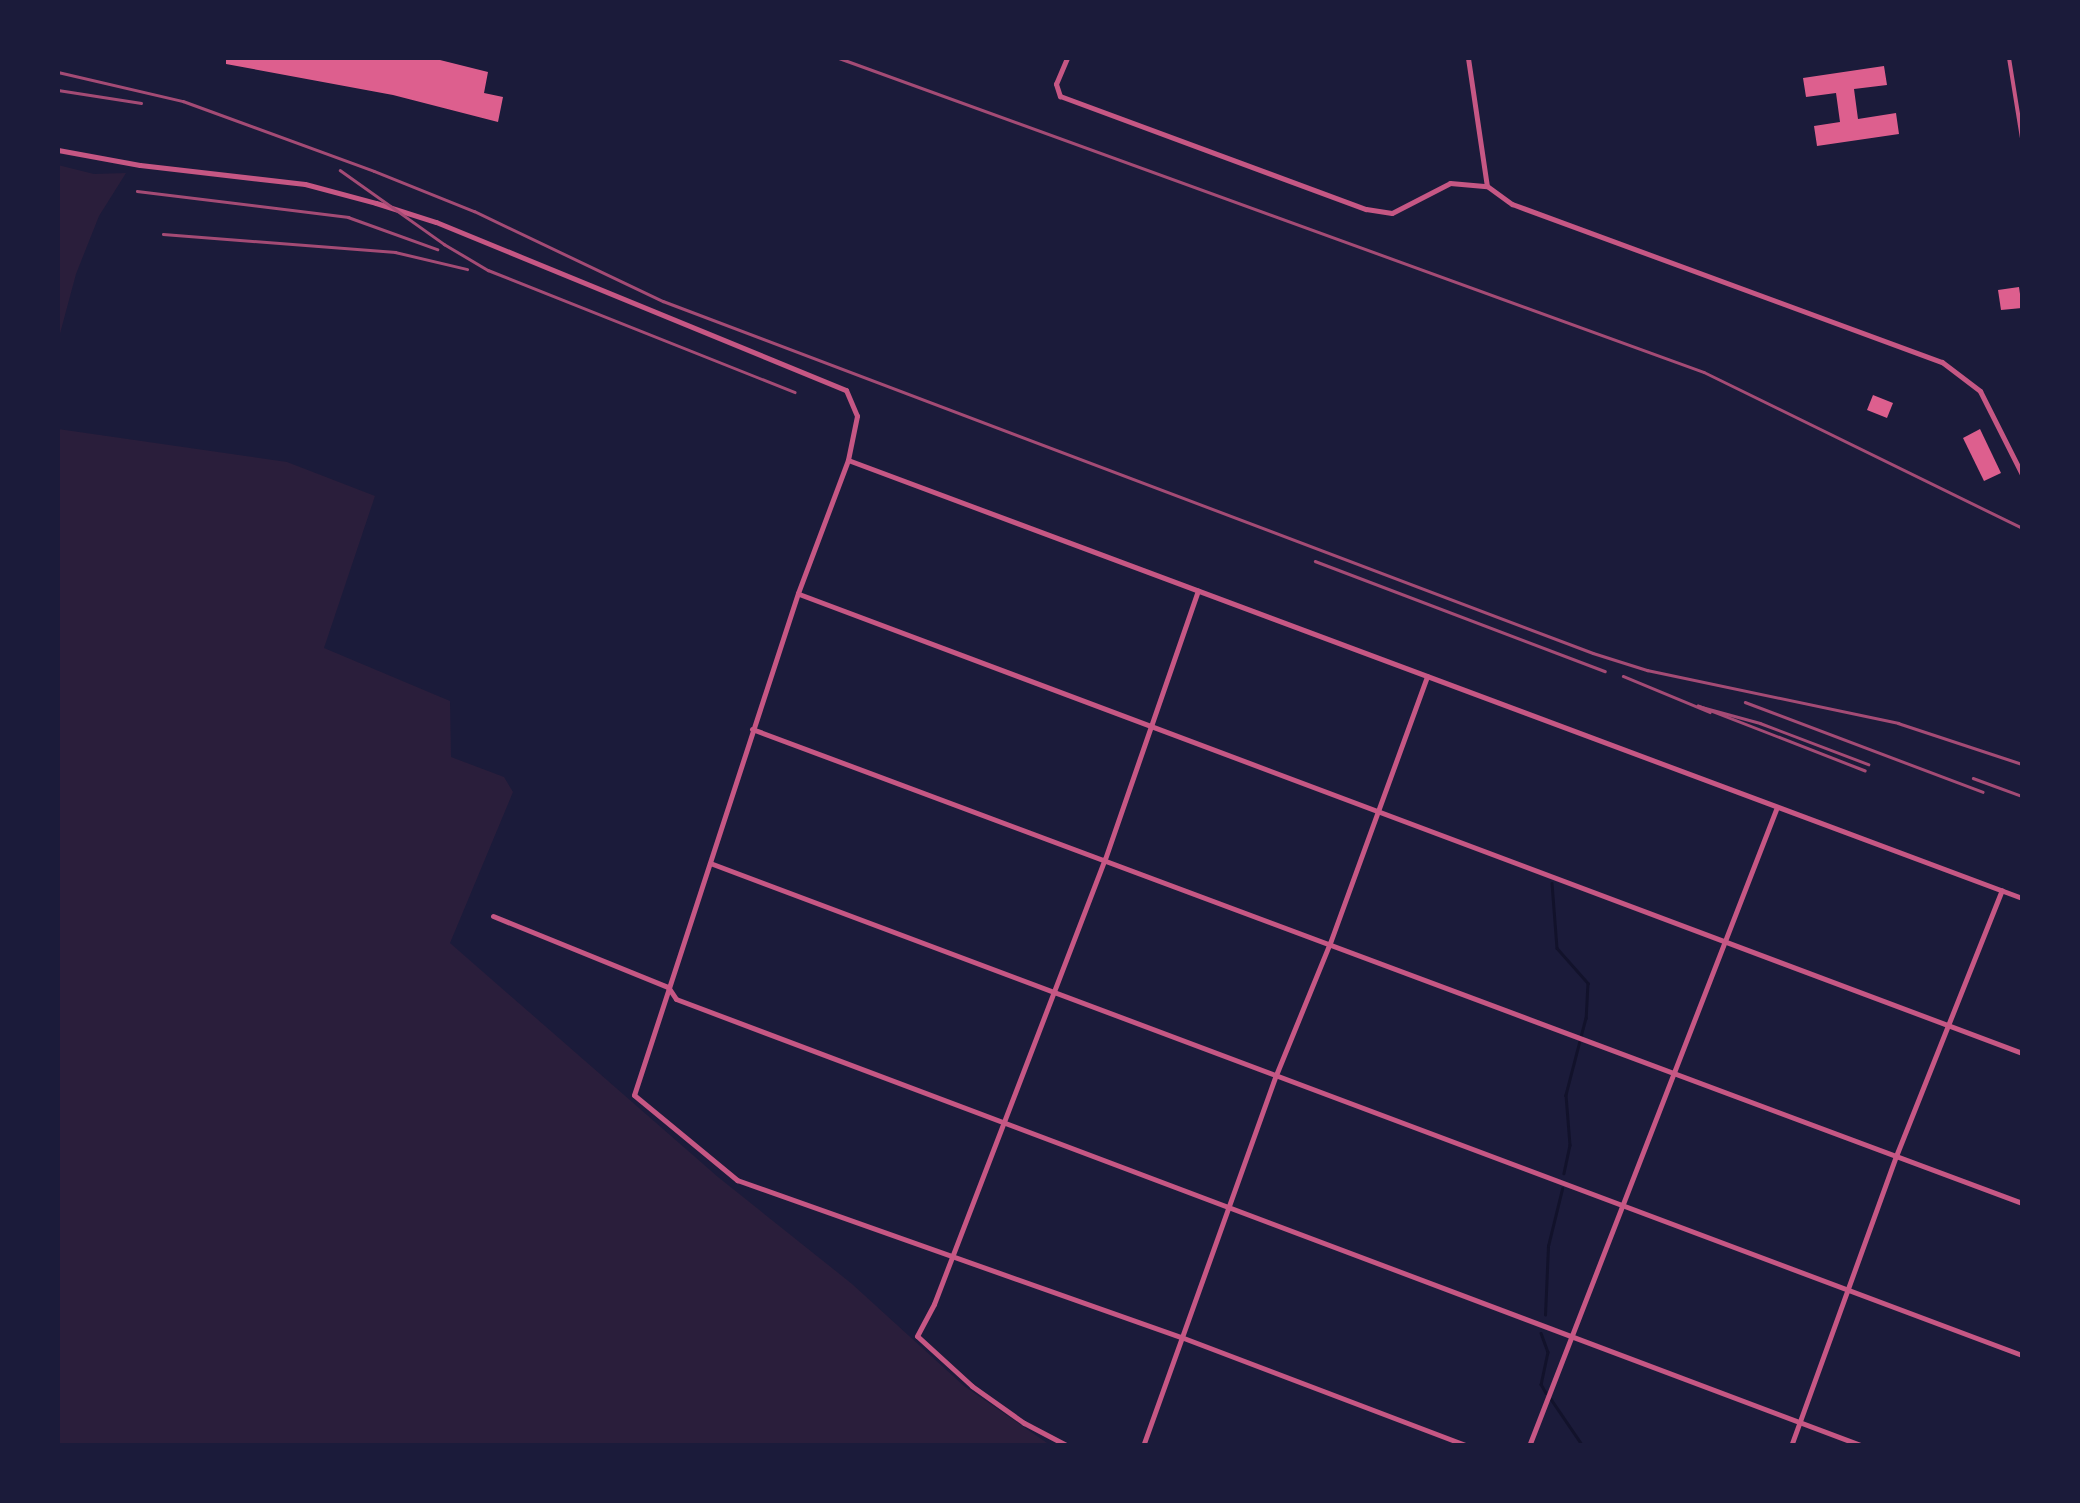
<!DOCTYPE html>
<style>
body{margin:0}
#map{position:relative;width:2080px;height:1503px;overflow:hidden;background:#1b1b3a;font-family:"Noto Sans",sans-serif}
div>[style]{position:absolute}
.green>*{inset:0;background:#2a1e3b}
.stream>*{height:2.5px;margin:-1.25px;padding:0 1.25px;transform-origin:1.25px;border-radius:1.25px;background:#12122b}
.building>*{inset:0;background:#dd5f8e}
.pedestrian>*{height:4px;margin:-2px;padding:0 2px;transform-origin:2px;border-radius:2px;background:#c65784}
.minor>*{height:5px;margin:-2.5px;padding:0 2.5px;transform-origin:2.5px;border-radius:2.5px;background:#c65784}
.tertiary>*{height:5px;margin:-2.5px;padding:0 2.5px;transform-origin:2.5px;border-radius:2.5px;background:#c65784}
.rail>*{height:2.5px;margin:-1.25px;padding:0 1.25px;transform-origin:1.25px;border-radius:1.25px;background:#a44b75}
span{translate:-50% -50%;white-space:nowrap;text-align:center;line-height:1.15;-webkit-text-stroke:8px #1b1b3a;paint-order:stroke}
.frame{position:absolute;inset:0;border:60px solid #1b1b3a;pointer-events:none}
</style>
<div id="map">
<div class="green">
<i style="clip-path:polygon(58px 165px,94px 174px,126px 173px,99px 216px,76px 274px,58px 341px)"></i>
<i style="clip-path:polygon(58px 429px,287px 462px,375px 496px,324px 648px,450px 701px,451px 757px,504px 777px,513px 792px,450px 943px,718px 1177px,852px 1284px,964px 1386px,1050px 1445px,58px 1445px)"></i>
</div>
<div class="stream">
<i style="left:1552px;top:883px;width:65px;rotate:85.6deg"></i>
<i style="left:1557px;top:948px;width:47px;rotate:48.5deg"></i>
<i style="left:1588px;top:983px;width:35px;rotate:93deg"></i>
<i style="left:1586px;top:1018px;width:80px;rotate:104.6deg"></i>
<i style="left:1566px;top:1095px;width:50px;rotate:85.4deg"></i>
<i style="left:1570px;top:1145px;width:29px;rotate:102deg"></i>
<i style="left:1545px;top:1315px;width:69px;rotate:-87.5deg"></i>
<i style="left:1548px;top:1246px;width:59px;rotate:-76.2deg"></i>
<i style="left:1541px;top:1333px;width:20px;rotate:70deg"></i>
<i style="left:1548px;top:1352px;width:33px;rotate:102deg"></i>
<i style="left:1541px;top:1384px;width:10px;rotate:61deg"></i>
<i style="left:1551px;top:1399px;width:57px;rotate:55.8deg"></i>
</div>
<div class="building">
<i style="clip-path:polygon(226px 58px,432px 58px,488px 72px,484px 93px,503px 97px,498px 122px,393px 95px,226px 64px)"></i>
<i style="clip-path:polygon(1884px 66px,1887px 85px,1854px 89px,1858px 119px,1896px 113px,1899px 134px,1817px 146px,1814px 126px,1840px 122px,1836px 93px,1806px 97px,1803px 78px)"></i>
<i style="clip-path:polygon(2019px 287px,2022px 308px,2001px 310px,1998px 290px)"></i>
<i style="clip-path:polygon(1873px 395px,1893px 403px,1887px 418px,1867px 410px)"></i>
<i style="clip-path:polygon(1980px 429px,2001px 473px,1984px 481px,1963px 438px)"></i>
</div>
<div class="pedestrian">
<i style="left:2009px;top:58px;width:81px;rotate:80.8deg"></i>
</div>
<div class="minor">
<i style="left:1067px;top:58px;width:28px;rotate:113deg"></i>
<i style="left:1056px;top:84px;width:13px;rotate:72deg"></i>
<i style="left:1060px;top:96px;width:326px;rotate:20.3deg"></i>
<i style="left:1366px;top:209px;width:26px;rotate:9deg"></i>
<i style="left:1392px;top:213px;width:65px;rotate:-27.3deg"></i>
<i style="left:1450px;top:183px;width:37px;rotate:5deg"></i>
<i style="left:1487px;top:186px;width:31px;rotate:36deg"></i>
<i style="left:1512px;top:204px;width:458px;rotate:20.2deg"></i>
<i style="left:1942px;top:362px;width:48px;rotate:37.3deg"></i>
<i style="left:1980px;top:391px;width:93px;rotate:63.2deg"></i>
<i style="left:1468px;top:58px;width:129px;rotate:81.6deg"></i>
<i style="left:2020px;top:124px;width:2px;rotate:27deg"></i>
<i style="left:58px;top:150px;width:83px;rotate:10.4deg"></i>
<i style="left:140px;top:165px;width:166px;rotate:6.6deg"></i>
<i style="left:305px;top:184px;width:73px;rotate:15deg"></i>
<i style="left:376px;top:203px;width:63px;rotate:17.6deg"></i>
<i style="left:436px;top:222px;width:443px;rotate:22.3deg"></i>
<i style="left:846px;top:390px;width:28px;rotate:67deg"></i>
<i style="left:857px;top:416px;width:45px;rotate:101.6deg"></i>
<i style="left:848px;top:460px;width:142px;rotate:110.6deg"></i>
<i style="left:798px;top:593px;width:528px;rotate:108.09deg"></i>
<i style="left:634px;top:1095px;width:134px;rotate:39.5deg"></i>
<i style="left:737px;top:1180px;width:471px;rotate:19.5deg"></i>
<i style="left:1181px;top:1337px;width:307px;rotate:20.8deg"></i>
<i style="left:799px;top:594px;width:1306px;rotate:20.57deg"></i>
<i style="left:752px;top:729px;width:1356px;rotate:20.47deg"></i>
<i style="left:710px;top:863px;width:1401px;rotate:20.56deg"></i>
<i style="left:493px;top:916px;width:189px;rotate:22.1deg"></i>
<i style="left:668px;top:987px;width:14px;rotate:56deg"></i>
<i style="left:676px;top:999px;width:1268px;rotate:20.64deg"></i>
<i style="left:1068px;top:1446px;width:50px;rotate:-152.4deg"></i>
<i style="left:1024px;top:1423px;width:64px;rotate:-144.6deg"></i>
<i style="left:972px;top:1386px;width:74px;rotate:-137.7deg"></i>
<i style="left:917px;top:1336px;width:36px;rotate:-62deg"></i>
<i style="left:934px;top:1304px;width:477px;rotate:-69deg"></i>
<i style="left:1105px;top:859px;width:284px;rotate:-70.9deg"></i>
<i style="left:1143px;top:1446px;width:394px;rotate:-70.3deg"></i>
<i style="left:1276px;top:1075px;width:143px;rotate:-67.8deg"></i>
<i style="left:1330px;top:943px;width:284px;rotate:-70deg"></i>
<i style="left:1529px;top:1446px;width:685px;rotate:-68.79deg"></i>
<i style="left:1791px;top:1446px;width:308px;rotate:-70.1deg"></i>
<i style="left:1896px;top:1156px;width:286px;rotate:-68.3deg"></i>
</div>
<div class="tertiary">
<i style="left:848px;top:460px;width:1253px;rotate:20.46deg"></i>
</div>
<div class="rail">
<i style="left:839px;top:58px;width:920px;rotate:19.95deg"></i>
<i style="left:1704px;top:372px;width:354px;rotate:26.1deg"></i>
<i style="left:58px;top:72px;width:128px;rotate:13.1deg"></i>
<i style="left:183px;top:101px;width:203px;rotate:20.1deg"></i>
<i style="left:374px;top:171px;width:108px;rotate:21.8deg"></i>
<i style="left:474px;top:211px;width:209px;rotate:25.5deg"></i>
<i style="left:663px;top:301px;width:994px;rotate:20.73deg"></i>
<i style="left:1593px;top:653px;width:57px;rotate:17.5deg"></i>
<i style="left:1647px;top:670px;width:257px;rotate:11.9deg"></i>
<i style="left:1898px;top:723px;width:131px;rotate:18.3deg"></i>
<i style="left:58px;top:90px;width:84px;rotate:8.9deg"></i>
<i style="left:340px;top:170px;width:128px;rotate:35.4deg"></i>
<i style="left:444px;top:244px;width:51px;rotate:30.6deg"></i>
<i style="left:488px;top:270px;width:330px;rotate:21.7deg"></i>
<i style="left:137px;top:191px;width:213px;rotate:7deg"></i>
<i style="left:348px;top:217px;width:95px;rotate:19.8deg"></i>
<i style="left:163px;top:234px;width:233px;rotate:4.4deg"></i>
<i style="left:395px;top:252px;width:74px;rotate:13.3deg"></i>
<i style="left:1315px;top:561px;width:310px;rotate:20.8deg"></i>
<i style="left:1623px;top:676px;width:94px;rotate:22.5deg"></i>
<i style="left:1745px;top:702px;width:254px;rotate:20.7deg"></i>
<i style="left:1865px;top:771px;width:179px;rotate:-158.7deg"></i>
<i style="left:1698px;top:706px;width:64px;rotate:15.3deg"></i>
<i style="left:1760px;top:723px;width:116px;rotate:20.8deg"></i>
<i style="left:1973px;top:778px;width:52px;rotate:20.2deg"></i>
</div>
<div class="frame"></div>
</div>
